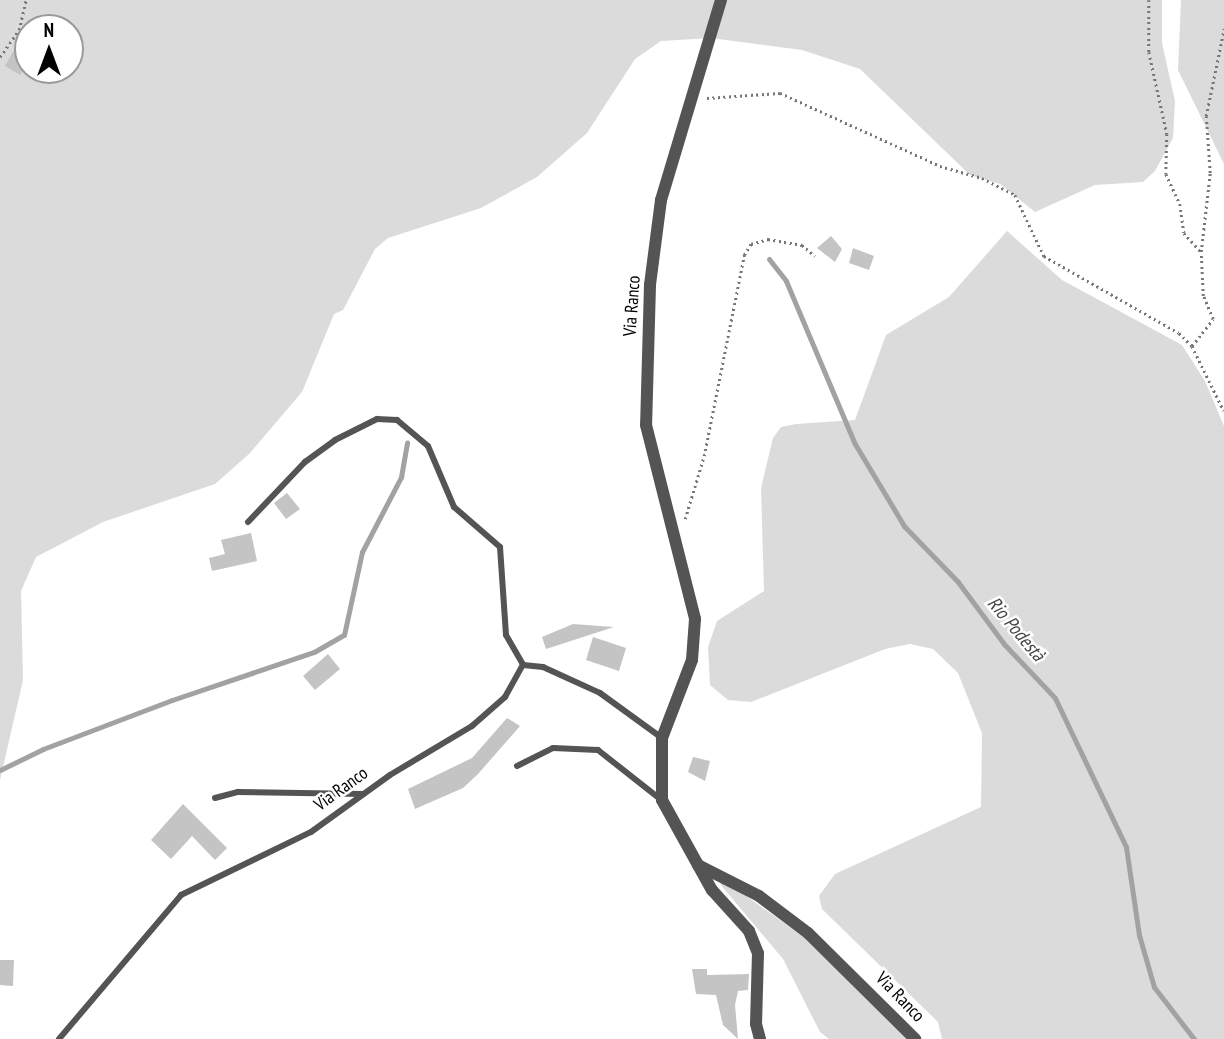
<!DOCTYPE html>
<meta charset="utf-8">
<style>
body{margin:0}
#map{position:relative;width:1224px;height:1039px;overflow:hidden;background:#fff;font-family:"PT Sans Narrow",sans-serif}
div>[style]{position:absolute}
.green>*{inset:0;background:#dbdbdb}
.stream>*{height:5px;margin:-2.5px;padding:0 2.5px;transform-origin:2.5px;border-radius:2.5px;background:#a2a2a2}
.building>*{inset:0;background:#c4c4c4}
.path>*{height:2.5px;margin-top:-1.25px;transform-origin:0;background:repeating-linear-gradient(90deg,#767676 0 2px,transparent 0 5.5px)}
.lane>*{height:6px;margin:-3px;padding:0 3px;transform-origin:3px;border-radius:3px;background:#545454}
.street>*{height:12px;margin:-6px;padding:0 6px;transform-origin:6px;border-radius:6px;background:#545454}
span{translate:-50% -50%;white-space:nowrap;text-align:center;line-height:1.15;-webkit-text-stroke:5px #fff;paint-order:stroke}
.street-label{font-size:18px;color:#000}
.water-label{font-size:19px;color:#434343;font-style:italic}
.north{position:absolute;left:14px;top:14px;width:70px;height:70px;box-sizing:border-box;background:#fff;border:2px solid #999;border-radius:50%;rotate:0deg;font-size:19px;font-weight:700;line-height:28px;text-align:center;color:#000}
.north::after{content:'';display:block;margin:auto;width:24px;height:32px;background:#000;clip-path:polygon(50% 0,100% 100%,50% 72%,0 100%)}
</style>
<div id="map">
<div class="green">
<i style="clip-path:polygon(evenodd,0 0,1162px 0,1162px 43px,1175px 101px,1173px 138px,1155px 171px,1143px 182px,1095px 185px,1035px 212px,1000px 184px,970px 175px,860px 69px,802px 50px,711px 38px,661px 41px,635px 59px,587px 133px,537px 177px,481px 208px,388px 238px,375px 249px,343px 310px,334px 314px,302px 392px,249px 454px,215px 484px,103px 522px,36px 557px,21px 591px,23px 680px,0 780px,0 0,28px 28px,70px 28px,70px 70px,28px 70px,28px 28px)"></i>
<i style="clip-path:polygon(1181px 0,1224px 0,1224px 164px,1178px 70px)"></i>
<i style="clip-path:polygon(1007px 231px,1062px 280px,1182px 345px,1205px 381px,1224px 426px,1224px 1039px,942px 1039px,938px 1022px,822px 909px,819px 896px,835px 874px,981px 807px,982px 733px,958px 673px,933px 649px,910px 644px,885px 649px,751px 702px,728px 700px,710px 685px,708px 647px,717px 621px,764px 591px,761px 488px,773px 438px,781px 427px,796px 424px,855px 420px,886px 335px,949px 297px)"></i>
<i style="clip-path:polygon(724px 880px,819px 948px,909px 1039px,829px 1039px,820px 1032px,783px 959px,720px 884px)"></i>
</div>
<div class="stream">
<i style="left:769px;top:259px;width:28px;rotate:52deg"></i>
<i style="left:786px;top:281px;width:177px;rotate:67.1deg"></i>
<i style="left:855px;top:444px;width:96px;rotate:59.1deg"></i>
<i style="left:904px;top:526px;width:78px;rotate:46deg"></i>
<i style="left:958px;top:582px;width:77px;rotate:53.4deg"></i>
<i style="left:1004px;top:644px;width:74px;rotate:46.6deg"></i>
<i style="left:1055px;top:698px;width:165px;rotate:64.5deg"></i>
<i style="left:1126px;top:847px;width:89px;rotate:81.6deg"></i>
<i style="left:1139px;top:935px;width:54px;rotate:73.9deg"></i>
<i style="left:1154px;top:987px;width:66px;rotate:52.4deg"></i>
<i style="left:0;top:770px;width:48px;rotate:-26deg"></i>
<i style="left:43px;top:749px;width:138px;rotate:-20.8deg"></i>
<i style="left:172px;top:700px;width:150px;rotate:-18.7deg"></i>
<i style="left:314px;top:652px;width:34px;rotate:-30deg"></i>
<i style="left:344px;top:635px;width:85px;rotate:-77.8deg"></i>
<i style="left:362px;top:552px;width:85px;rotate:-62.5deg"></i>
<i style="left:401px;top:477px;width:35px;rotate:-80deg"></i>
</div>
<div class="building">
<i style="clip-path:polygon(19px 41px,28px 46px,28px 62px,20px 75px,5px 66px)"></i>
<i style="clip-path:polygon(831px 236px,842px 249px,835px 262px,817px 248px)"></i>
<i style="clip-path:polygon(853px 248px,874px 256px,869px 270px,849px 263px)"></i>
<i style="clip-path:polygon(287px 493px,300px 509px,286px 519px,274px 503px)"></i>
<i style="clip-path:polygon(251px 533px,257px 561px,212px 571px,209px 558px,225px 554px,221px 540px)"></i>
<i style="clip-path:polygon(573px 624px,613px 627px,614px 627px,546px 649px,542px 637px)"></i>
<i style="clip-path:polygon(593px 637px,626px 648px,619px 671px,586px 660px)"></i>
<i style="clip-path:polygon(328px 654px,340px 669px,315px 690px,303px 676px)"></i>
<i style="clip-path:polygon(507px 718px,520px 726px,478px 774px,463px 788px,415px 809px,408px 789px,472px 758px)"></i>
<i style="clip-path:polygon(693px 757px,710px 761px,705px 781px,688px 772px)"></i>
<i style="clip-path:polygon(183px 804px,227px 848px,215px 860px,192px 836px,171px 859px,151px 840px)"></i>
<i style="clip-path:polygon(0 960px,14px 960px,13px 986px,0 985px)"></i>
<i style="clip-path:polygon(692px 969px,707px 969px,707px 975px,749px 974px,748px 990px,738px 991px,735px 1005px,738px 1039px,723px 1025px,716px 995px,696px 994px)"></i>
</div>
<div class="path">
<i style="left:1149px;top:0;width:52px;rotate:90deg"></i>
<i style="left:1149px;top:52px;width:84px;rotate:77.6deg"></i>
<i style="left:1167px;top:134px;width:40px;rotate:91.4deg"></i>
<i style="left:1166px;top:174px;width:33px;rotate:65deg"></i>
<i style="left:1180px;top:204px;width:29px;rotate:82deg"></i>
<i style="left:1184px;top:233px;width:25px;rotate:48deg"></i>
<i style="left:0;top:57px;width:33px;rotate:-55deg"></i>
<i style="left:19px;top:30px;width:31px;rotate:-77deg"></i>
<i style="left:707px;top:98px;width:73px;rotate:-3.9deg"></i>
<i style="left:780px;top:93px;width:176px;rotate:24.5deg"></i>
<i style="left:940px;top:166px;width:44px;rotate:15.9deg"></i>
<i style="left:982px;top:178px;width:37px;rotate:27deg"></i>
<i style="left:1015px;top:195px;width:68px;rotate:64.6deg"></i>
<i style="left:1044px;top:256px;width:155px;rotate:29.7deg"></i>
<i style="left:1179px;top:333px;width:18px;rotate:45deg"></i>
<i style="left:1192px;top:346px;width:34px;rotate:-52deg"></i>
<i style="left:1213px;top:319px;width:25px;rotate:-113deg"></i>
<i style="left:1203px;top:296px;width:44px;rotate:-92.6deg"></i>
<i style="left:1201px;top:252px;width:80px;rotate:-83.5deg"></i>
<i style="left:1210px;top:173px;width:57px;rotate:-94deg"></i>
<i style="left:1206px;top:116px;width:89px;rotate:-78.3deg"></i>
<i style="left:1192px;top:346px;width:72px;rotate:63.8deg"></i>
<i style="left:685px;top:519px;width:66px;rotate:-73.2deg"></i>
<i style="left:704px;top:456px;width:205px;rotate:-78.7deg"></i>
<i style="left:744px;top:255px;width:13px;rotate:-58deg"></i>
<i style="left:751px;top:244px;width:18px;rotate:-16deg"></i>
<i style="left:768px;top:239px;width:35px;rotate:10deg"></i>
<i style="left:802px;top:245px;width:17px;rotate:40deg"></i>
</div>
<div class="lane">
<i style="left:248px;top:522px;width:83px;rotate:-46.5deg"></i>
<i style="left:305px;top:462px;width:37px;rotate:-36deg"></i>
<i style="left:335px;top:440px;width:47px;rotate:-26.6deg"></i>
<i style="left:377px;top:419px;width:20px;rotate:3deg"></i>
<i style="left:397px;top:420px;width:40px;rotate:40deg"></i>
<i style="left:428px;top:446px;width:66px;rotate:66.9deg"></i>
<i style="left:454px;top:507px;width:61px;rotate:41deg"></i>
<i style="left:500px;top:547px;width:88px;rotate:86.1deg"></i>
<i style="left:506px;top:635px;width:34px;rotate:60deg"></i>
<i style="left:517px;top:766px;width:40px;rotate:-26.6deg"></i>
<i style="left:553px;top:748px;width:45px;rotate:2.5deg"></i>
<i style="left:598px;top:750px;width:79px;rotate:38.3deg"></i>
<i style="left:215px;top:798px;width:24px;rotate:-15deg"></i>
<i style="left:238px;top:792px;width:125px;rotate:0.9deg"></i>
<i style="left:59px;top:1039px;width:189px;rotate:-49.7deg"></i>
<i style="left:181px;top:895px;width:144px;rotate:-25.9deg"></i>
<i style="left:311px;top:832px;width:97px;rotate:-35.8deg"></i>
<i style="left:390px;top:775px;width:96px;rotate:-30.9deg"></i>
<i style="left:472px;top:726px;width:44px;rotate:-41.3deg"></i>
<i style="left:505px;top:697px;width:37px;rotate:-61deg"></i>
<i style="left:523px;top:665px;width:20px;rotate:6deg"></i>
<i style="left:543px;top:667px;width:63px;rotate:24.5deg"></i>
<i style="left:600px;top:693px;width:77px;rotate:36deg"></i>
</div>
<div class="street">
<i style="left:721px;top:0;width:209px;rotate:106.7deg"></i>
<i style="left:661px;top:200px;width:86px;rotate:97.4deg"></i>
<i style="left:650px;top:285px;width:140px;rotate:91.6deg"></i>
<i style="left:646px;top:425px;width:200px;rotate:75.8deg"></i>
<i style="left:695px;top:619px;width:41px;rotate:94.2deg"></i>
<i style="left:692px;top:660px;width:84px;rotate:111deg"></i>
<i style="left:662px;top:738px;width:62px;rotate:90deg"></i>
<i style="left:662px;top:800px;width:74px;rotate:61deg"></i>
<i style="left:698px;top:865px;width:68px;rotate:26.9deg"></i>
<i style="left:759px;top:896px;width:61px;rotate:37.1deg"></i>
<i style="left:808px;top:933px;width:151px;rotate:44.7deg"></i>
<i style="left:698px;top:865px;width:29px;rotate:61deg"></i>
<i style="left:712px;top:890px;width:55px;rotate:47.9deg"></i>
<i style="left:749px;top:931px;width:24px;rotate:68deg"></i>
<i style="left:758px;top:953px;width:71px;rotate:91.6deg"></i>
<i style="left:756px;top:1024px;width:16px;rotate:75deg"></i>
</div>
<div class="street-label">
<span style="left:632px;top:306px;rotate:-86deg">Via Ranco</span>
<span style="left:341px;top:789px;rotate:-36deg">Via Ranco</span>
<span style="left:900px;top:997px;rotate:46deg">Via Ranco</span>
</div>
<div class="water-label">
<span style="left:1016px;top:629px;rotate:50deg">Rio Podestà</span>
</div>
<div class="north">N</div>
</div>
